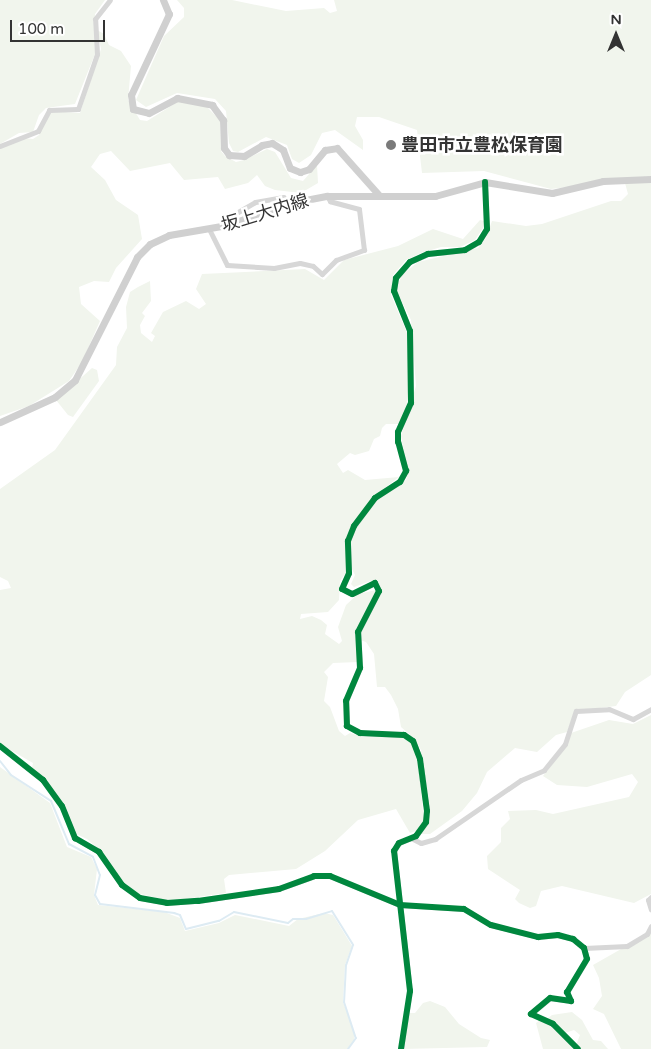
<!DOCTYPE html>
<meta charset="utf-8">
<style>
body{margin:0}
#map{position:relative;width:651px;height:1049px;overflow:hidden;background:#fff;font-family:"Varela Round","Noto Sans JP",sans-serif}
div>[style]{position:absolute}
.green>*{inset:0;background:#f1f5ed}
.stream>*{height:2px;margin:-1px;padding:0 1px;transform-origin:1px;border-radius:1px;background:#ddebf3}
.street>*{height:5px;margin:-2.5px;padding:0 2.5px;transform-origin:2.5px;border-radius:2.5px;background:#d7d7d7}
.secondary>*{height:7px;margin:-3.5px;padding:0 3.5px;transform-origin:3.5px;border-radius:3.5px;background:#d0d0d0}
.cycleway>*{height:6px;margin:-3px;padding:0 3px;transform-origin:3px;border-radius:3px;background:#00873e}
.dots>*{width:14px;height:14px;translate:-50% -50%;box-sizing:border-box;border:2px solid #fff;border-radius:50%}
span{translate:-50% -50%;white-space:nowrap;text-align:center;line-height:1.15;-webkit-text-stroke:5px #fff;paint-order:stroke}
.poi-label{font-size:18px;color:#333;font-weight:700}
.left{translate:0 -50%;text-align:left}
.street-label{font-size:18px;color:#333}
.north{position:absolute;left:591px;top:10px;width:50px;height:50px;-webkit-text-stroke:4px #fff;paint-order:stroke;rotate:0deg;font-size:14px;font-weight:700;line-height:20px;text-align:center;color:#333}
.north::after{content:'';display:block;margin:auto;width:18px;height:22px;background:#333;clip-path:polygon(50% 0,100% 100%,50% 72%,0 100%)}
.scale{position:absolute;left:10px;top:20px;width:95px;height:22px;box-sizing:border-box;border:2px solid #333;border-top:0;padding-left:6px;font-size:15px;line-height:18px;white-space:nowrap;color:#333;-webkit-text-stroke:4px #fff;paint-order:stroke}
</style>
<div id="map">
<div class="green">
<i style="clip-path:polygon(0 0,105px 0,95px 14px,95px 54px,75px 104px,46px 108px,39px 115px,33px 132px,19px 133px,0 144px)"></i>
<i style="clip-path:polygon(177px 0,232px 0,286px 11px,324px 8px,330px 13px,337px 11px,334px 0,651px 0,651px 177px,551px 189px,484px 171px,422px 173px,417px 130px,379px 117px,357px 117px,355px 126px,363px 140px,363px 150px,335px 130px,322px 133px,311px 155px,299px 163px,292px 159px,287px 145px,266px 137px,238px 152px,233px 151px,229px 143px,226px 111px,215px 99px,177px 93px,146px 107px,136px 100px,164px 36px,184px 17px,184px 8px)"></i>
<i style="clip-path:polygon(97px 30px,104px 34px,109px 45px,121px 51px,131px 66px,128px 100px,140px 120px,147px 121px,179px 101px,206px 106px,220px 120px,221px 151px,225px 156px,236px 162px,244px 160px,267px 149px,275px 152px,291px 178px,303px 181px,317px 165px,318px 183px,301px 193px,275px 190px,265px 186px,257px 175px,248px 183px,225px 189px,218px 177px,184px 180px,170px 163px,130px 171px,111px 151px,100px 154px,91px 167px,105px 180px,116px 200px,138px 215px,142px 239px,116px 268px,109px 282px,94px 281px,79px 287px,81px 304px,100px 321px,82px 362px,69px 381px,29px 406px,0 416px,0 148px,21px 138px,33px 139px,39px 135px,50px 111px,80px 113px,101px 49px)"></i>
<i style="clip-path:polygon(651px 181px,651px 675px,625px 692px,616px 706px,575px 711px,567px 732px,556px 735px,537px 752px,515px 748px,487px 772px,477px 793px,462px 811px,430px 834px,421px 834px,426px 826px,421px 750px,415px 739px,401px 727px,398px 709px,391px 695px,385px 687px,377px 687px,374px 654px,366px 642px,360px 640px,360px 632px,379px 596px,380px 585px,371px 581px,354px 587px,351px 584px,355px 575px,351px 567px,350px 543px,354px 531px,375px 500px,406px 480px,408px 474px,401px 436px,416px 386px,411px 320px,396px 290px,398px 283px,403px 274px,418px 262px,478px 248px,486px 238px,492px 221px,526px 226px,542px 224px,611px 201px,621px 201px,628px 194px,625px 183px)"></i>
<i style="clip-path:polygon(480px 220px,484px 221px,483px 228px,475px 240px,460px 247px,441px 247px,421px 253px,406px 260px,393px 275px,391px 295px,407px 333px,409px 383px,406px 411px,401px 424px,386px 424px,382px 428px,380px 436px,374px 439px,369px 451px,355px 455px,350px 453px,337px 464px,343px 473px,348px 470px,365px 480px,399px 477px,374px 496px,350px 528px,347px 571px,340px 581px,339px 600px,328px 612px,301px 614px,300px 619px,312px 616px,321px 620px,327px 625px,325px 634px,339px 644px,342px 641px,338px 627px,346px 605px,358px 594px,376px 590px,356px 632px,358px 662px,333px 663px,324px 672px,328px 677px,324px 701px,330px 707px,339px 731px,345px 736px,350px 733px,363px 737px,401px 737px,412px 742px,418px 757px,424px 823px,419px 830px,410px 833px,396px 809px,358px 820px,325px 851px,296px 869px,229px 875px,224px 879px,226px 893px,170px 901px,136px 893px,118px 877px,101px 851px,87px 839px,76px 834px,44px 779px,32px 768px,33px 763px,0 744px,0 590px,11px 588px,8px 581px,0 577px,0 489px,55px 450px,116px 365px,117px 347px,127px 328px,126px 307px,130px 292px,138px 287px,150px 281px,151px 301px,142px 313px,145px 316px,140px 325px,141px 333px,152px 342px,155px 336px,151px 333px,163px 312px,186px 301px,199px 309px,206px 304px,196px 289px,202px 274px,305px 269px,324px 280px,344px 260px,398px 246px,433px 229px,463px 239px)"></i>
<i style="clip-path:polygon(92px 368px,97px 370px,99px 381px,73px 417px,68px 415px,56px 400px)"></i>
<i style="clip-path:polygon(651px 715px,651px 894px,634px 903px,562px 886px,541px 891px,536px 906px,530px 908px,519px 903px,515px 899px,520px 890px,488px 869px,487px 856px,501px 842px,501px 828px,510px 819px,508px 811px,536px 810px,553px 814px,629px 797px,638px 782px,632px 774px,587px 787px,557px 785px,543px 776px,562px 752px,571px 733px,609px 720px,633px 724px)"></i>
<i style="clip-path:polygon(0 767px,50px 803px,67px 847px,91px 857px,97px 869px,94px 895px,98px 905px,164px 912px,180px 918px,185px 931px,219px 923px,235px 915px,289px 926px,298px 919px,324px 913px,333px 915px,352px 946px,345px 965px,343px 1002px,354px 1031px,354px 1042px,347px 1049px,0 1049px)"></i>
<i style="clip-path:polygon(651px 932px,651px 1049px,621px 1049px,604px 1014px,593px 1009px,602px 996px,599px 978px,593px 965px)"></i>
<i style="clip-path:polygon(430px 1001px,445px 1007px,459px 1024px,481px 1038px,490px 1040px,487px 1047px,402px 1049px,410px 1013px,415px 1013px,423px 1003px)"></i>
<i style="clip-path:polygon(572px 1012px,582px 1020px,593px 1040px,601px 1041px,608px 1049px,581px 1049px,576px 1045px,580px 1035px,574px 1030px,565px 1033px,547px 1019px,552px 1015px)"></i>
<i style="clip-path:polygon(539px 1021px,552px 1026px,575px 1049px,543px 1049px,536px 1023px)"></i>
</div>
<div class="stream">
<i style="left:0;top:761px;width:18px;rotate:52deg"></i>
<i style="left:11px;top:775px;width:48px;rotate:33deg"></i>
<i style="left:51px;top:801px;width:47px;rotate:67.3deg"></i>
<i style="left:69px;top:844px;width:27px;rotate:28deg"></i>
<i style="left:93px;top:857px;width:19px;rotate:69deg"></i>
<i style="left:100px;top:875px;width:21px;rotate:104deg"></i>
<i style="left:95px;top:895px;width:10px;rotate:61deg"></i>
<i style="left:100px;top:904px;width:75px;rotate:6.9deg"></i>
<i style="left:174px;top:913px;width:6px;rotate:18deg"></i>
<i style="left:180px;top:915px;width:15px;rotate:67deg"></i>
<i style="left:186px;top:929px;width:34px;rotate:-14deg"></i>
<i style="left:219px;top:921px;width:17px;rotate:-31deg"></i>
<i style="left:234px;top:912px;width:55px;rotate:11.5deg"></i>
<i style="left:288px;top:923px;width:6px;rotate:-39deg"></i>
<i style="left:293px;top:919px;width:13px"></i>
<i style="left:306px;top:919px;width:27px;rotate:-17deg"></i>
<i style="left:332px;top:911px;width:40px;rotate:58deg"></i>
<i style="left:353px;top:945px;width:21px;rotate:109deg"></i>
<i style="left:346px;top:965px;width:37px;rotate:93deg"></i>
<i style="left:344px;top:1002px;width:38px;rotate:72deg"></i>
<i style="left:356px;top:1038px;width:14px;rotate:126deg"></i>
</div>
<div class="street">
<i style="left:0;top:146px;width:41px;rotate:-21.5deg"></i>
<i style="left:38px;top:131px;width:24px;rotate:-62deg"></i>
<i style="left:49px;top:110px;width:29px;rotate:-2deg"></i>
<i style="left:78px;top:109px;width:58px;rotate:-70.9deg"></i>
<i style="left:97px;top:54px;width:35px;rotate:-93deg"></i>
<i style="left:95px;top:19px;width:24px;rotate:-52deg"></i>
<i style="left:227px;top:225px;width:10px;rotate:-66deg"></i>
<i style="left:231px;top:216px;width:28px;rotate:-30deg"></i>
<i style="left:255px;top:202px;width:29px;rotate:-10deg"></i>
<i style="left:209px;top:229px;width:40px;rotate:63.4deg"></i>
<i style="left:227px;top:265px;width:47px;rotate:3.7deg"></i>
<i style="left:274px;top:268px;width:26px;rotate:-11deg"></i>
<i style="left:300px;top:263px;width:13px;rotate:13deg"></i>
<i style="left:313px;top:266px;width:12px;rotate:42deg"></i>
<i style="left:322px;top:274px;width:20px;rotate:-45deg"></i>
<i style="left:336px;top:260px;width:30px;rotate:-20deg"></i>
<i style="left:364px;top:250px;width:41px;rotate:-97deg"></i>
<i style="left:359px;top:209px;width:30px;rotate:-165deg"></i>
<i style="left:330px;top:201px;width:6px;rotate:-121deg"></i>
<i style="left:0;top:746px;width:55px;rotate:38.3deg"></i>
<i style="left:43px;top:780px;width:32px;rotate:54deg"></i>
<i style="left:62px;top:806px;width:35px;rotate:68deg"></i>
<i style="left:75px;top:838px;width:28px;rotate:30deg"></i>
<i style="left:99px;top:852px;width:40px;rotate:55.1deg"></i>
<i style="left:122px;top:885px;width:22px;rotate:36deg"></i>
<i style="left:140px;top:898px;width:27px;rotate:10deg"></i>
<i style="left:167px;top:903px;width:31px;rotate:-4deg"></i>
<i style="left:198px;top:901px;width:82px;rotate:-8.4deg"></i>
<i style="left:279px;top:889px;width:37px;rotate:-20deg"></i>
<i style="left:314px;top:876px;width:16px"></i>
<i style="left:330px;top:876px;width:76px;rotate:22.5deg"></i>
<i style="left:400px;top:905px;width:64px;rotate:3.6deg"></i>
<i style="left:464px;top:909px;width:31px;rotate:31deg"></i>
<i style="left:491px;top:925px;width:49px;rotate:14.3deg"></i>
<i style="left:538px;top:937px;width:20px;rotate:-6deg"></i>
<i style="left:558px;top:935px;width:16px;rotate:15deg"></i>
<i style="left:573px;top:939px;width:14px;rotate:39deg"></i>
<i style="left:584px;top:948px;width:11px;rotate:75deg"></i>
<i style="left:587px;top:959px;width:39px;rotate:121deg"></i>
<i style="left:567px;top:992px;width:10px;rotate:66deg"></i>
<i style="left:571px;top:1001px;width:21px;rotate:-172deg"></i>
<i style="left:550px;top:998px;width:25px;rotate:140deg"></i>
<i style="left:531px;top:1014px;width:24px;rotate:24deg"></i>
<i style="left:553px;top:1024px;width:35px;rotate:45deg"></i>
<i style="left:411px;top:838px;width:11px;rotate:27deg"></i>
<i style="left:421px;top:843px;width:15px;rotate:-16deg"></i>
<i style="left:435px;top:839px;width:104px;rotate:-34.5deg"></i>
<i style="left:521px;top:780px;width:25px;rotate:-23deg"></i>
<i style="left:544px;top:770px;width:33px;rotate:-51deg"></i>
<i style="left:565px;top:744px;width:35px;rotate:-72deg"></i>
<i style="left:576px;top:711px;width:33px;rotate:-3deg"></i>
<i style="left:609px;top:709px;width:26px;rotate:23deg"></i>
<i style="left:633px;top:719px;width:21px;rotate:-29deg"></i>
<i style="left:651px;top:897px;width:4px;rotate:135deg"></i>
<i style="left:648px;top:900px;width:10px;rotate:73deg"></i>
<i style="left:584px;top:948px;width:43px;rotate:-2.7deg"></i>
<i style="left:627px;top:946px;width:23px;rotate:-31deg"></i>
<i style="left:647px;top:934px;width:9px;rotate:-63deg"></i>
<i style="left:401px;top:1049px;width:59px;rotate:-81.2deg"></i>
<i style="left:410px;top:991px;width:141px;rotate:-96.5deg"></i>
<i style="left:394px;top:851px;width:9px;rotate:-58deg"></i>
<i style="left:399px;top:843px;width:18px;rotate:-22deg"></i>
<i style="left:416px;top:836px;width:17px;rotate:-54deg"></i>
<i style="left:426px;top:822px;width:11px;rotate:-85deg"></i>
<i style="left:427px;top:811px;width:52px;rotate:-97.7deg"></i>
<i style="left:420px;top:759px;width:19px;rotate:-111deg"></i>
<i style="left:413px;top:741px;width:11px;rotate:-146deg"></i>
<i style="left:404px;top:735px;width:44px;rotate:-177.4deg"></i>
<i style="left:360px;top:733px;width:15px;rotate:-152deg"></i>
<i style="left:347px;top:726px;width:25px;rotate:-92deg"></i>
<i style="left:346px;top:701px;width:36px;rotate:-67deg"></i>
<i style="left:360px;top:668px;width:36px;rotate:-93deg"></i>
<i style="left:358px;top:632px;width:46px;rotate:-62.9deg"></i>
<i style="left:379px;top:591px;width:9px;rotate:-117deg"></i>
<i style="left:375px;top:583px;width:25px;rotate:154deg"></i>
<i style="left:352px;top:594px;width:11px;rotate:-153deg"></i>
<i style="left:342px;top:589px;width:17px;rotate:-66deg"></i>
<i style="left:349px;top:573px;width:32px;rotate:-92deg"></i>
<i style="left:348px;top:541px;width:16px;rotate:-68deg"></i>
<i style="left:354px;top:526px;width:35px;rotate:-53deg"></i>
<i style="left:375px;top:498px;width:30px;rotate:-33deg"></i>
<i style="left:400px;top:482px;width:13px;rotate:-61deg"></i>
<i style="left:406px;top:471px;width:30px;rotate:-105deg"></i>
<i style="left:398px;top:442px;width:10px;rotate:-90deg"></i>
<i style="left:398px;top:432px;width:32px;rotate:-66deg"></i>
<i style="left:411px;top:403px;width:72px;rotate:-90.8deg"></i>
<i style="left:410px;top:331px;width:43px;rotate:-111.8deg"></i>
<i style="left:394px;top:291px;width:13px;rotate:-81deg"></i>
<i style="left:396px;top:278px;width:21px;rotate:-49deg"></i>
<i style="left:410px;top:262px;width:20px;rotate:-24deg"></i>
<i style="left:428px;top:254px;width:37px;rotate:-6deg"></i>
<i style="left:465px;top:250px;width:16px;rotate:-30deg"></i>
<i style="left:479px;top:242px;width:15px;rotate:-58deg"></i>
<i style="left:487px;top:229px;width:47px;rotate:-92.4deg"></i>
</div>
<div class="secondary">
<i style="left:163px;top:0;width:15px;rotate:67deg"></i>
<i style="left:169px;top:14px;width:89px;rotate:115.1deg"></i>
<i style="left:131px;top:95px;width:14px;rotate:82deg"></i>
<i style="left:133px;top:109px;width:16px;rotate:14deg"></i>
<i style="left:149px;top:113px;width:32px;rotate:-28deg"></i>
<i style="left:177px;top:98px;width:36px;rotate:11deg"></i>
<i style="left:212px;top:105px;width:19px;rotate:54deg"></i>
<i style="left:223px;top:120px;width:28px;rotate:88deg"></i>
<i style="left:224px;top:148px;width:9px;rotate:54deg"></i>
<i style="left:229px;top:155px;width:15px;rotate:4deg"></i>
<i style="left:244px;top:156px;width:21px;rotate:-31deg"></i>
<i style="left:262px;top:145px;width:10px;rotate:-11deg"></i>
<i style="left:272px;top:143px;width:13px;rotate:32deg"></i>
<i style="left:283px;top:150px;width:19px;rotate:69deg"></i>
<i style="left:290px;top:168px;width:11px;rotate:22deg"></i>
<i style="left:300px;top:172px;width:9px;rotate:-18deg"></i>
<i style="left:309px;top:169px;width:25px;rotate:-50deg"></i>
<i style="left:325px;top:150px;width:12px;rotate:-9deg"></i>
<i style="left:337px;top:148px;width:62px;rotate:48.3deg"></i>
<i style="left:0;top:422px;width:60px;rotate:-24.4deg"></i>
<i style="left:55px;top:397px;width:26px;rotate:-40deg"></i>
<i style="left:75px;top:380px;width:138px;rotate:-63.2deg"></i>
<i style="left:137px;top:257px;width:18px;rotate:-45deg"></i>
<i style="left:150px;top:244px;width:21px;rotate:-25deg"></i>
<i style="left:169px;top:235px;width:59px;rotate:-9.8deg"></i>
<i style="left:227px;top:225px;width:67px;rotate:-19.2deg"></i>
<i style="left:290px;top:203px;width:38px;rotate:-11deg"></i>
<i style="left:327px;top:196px;width:108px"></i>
<i style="left:435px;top:196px;width:52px;rotate:-15.6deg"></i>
<i style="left:485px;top:182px;width:68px;rotate:9.3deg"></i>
<i style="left:552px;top:193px;width:52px;rotate:-13.2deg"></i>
<i style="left:603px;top:181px;width:48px;rotate:-2.4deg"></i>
</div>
<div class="cycleway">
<i style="left:0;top:746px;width:55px;rotate:38.3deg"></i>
<i style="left:43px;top:780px;width:32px;rotate:54deg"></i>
<i style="left:62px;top:806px;width:35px;rotate:68deg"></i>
<i style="left:75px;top:838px;width:28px;rotate:30deg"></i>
<i style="left:99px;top:852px;width:40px;rotate:55.1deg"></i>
<i style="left:122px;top:885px;width:22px;rotate:36deg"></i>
<i style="left:140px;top:898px;width:27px;rotate:10deg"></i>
<i style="left:167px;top:903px;width:31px;rotate:-4deg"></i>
<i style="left:198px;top:901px;width:82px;rotate:-8.4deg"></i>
<i style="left:279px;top:889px;width:37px;rotate:-20deg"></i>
<i style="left:314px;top:876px;width:16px"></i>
<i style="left:330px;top:876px;width:76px;rotate:22.5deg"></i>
<i style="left:400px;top:905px;width:64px;rotate:3.6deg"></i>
<i style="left:464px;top:909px;width:31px;rotate:31deg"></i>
<i style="left:491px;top:925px;width:49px;rotate:14.3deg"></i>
<i style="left:538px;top:937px;width:20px;rotate:-6deg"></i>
<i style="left:558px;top:935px;width:16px;rotate:15deg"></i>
<i style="left:573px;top:939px;width:14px;rotate:39deg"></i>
<i style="left:584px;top:948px;width:11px;rotate:75deg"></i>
<i style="left:587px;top:959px;width:39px;rotate:121deg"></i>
<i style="left:567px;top:992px;width:10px;rotate:66deg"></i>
<i style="left:571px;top:1001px;width:21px;rotate:-172deg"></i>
<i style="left:550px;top:998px;width:25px;rotate:140deg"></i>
<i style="left:531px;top:1014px;width:24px;rotate:24deg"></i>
<i style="left:553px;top:1024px;width:35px;rotate:45deg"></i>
<i style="left:401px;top:1049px;width:59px;rotate:-81.2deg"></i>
<i style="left:410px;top:991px;width:141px;rotate:-96.5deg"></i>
<i style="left:394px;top:851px;width:9px;rotate:-58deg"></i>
<i style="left:399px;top:843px;width:18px;rotate:-22deg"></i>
<i style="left:416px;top:836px;width:17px;rotate:-54deg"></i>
<i style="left:426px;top:822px;width:11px;rotate:-85deg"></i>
<i style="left:427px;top:811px;width:52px;rotate:-97.7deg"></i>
<i style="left:420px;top:759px;width:19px;rotate:-111deg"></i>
<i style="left:413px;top:741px;width:11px;rotate:-146deg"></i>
<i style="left:404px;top:735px;width:44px;rotate:-177.4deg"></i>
<i style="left:360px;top:733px;width:15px;rotate:-152deg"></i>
<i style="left:347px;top:726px;width:25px;rotate:-92deg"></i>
<i style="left:346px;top:701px;width:36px;rotate:-67deg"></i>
<i style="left:360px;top:668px;width:36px;rotate:-93deg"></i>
<i style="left:358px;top:632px;width:46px;rotate:-62.9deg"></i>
<i style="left:379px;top:591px;width:9px;rotate:-117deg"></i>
<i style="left:375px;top:583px;width:25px;rotate:154deg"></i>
<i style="left:352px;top:594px;width:11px;rotate:-153deg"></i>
<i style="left:342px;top:589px;width:17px;rotate:-66deg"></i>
<i style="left:349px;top:573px;width:32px;rotate:-92deg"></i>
<i style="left:348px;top:541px;width:16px;rotate:-68deg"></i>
<i style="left:354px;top:526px;width:35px;rotate:-53deg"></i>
<i style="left:375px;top:498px;width:30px;rotate:-33deg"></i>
<i style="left:400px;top:482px;width:13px;rotate:-61deg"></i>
<i style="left:406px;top:471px;width:30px;rotate:-105deg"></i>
<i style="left:398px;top:442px;width:10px;rotate:-90deg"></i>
<i style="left:398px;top:432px;width:32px;rotate:-66deg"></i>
<i style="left:411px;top:403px;width:72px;rotate:-90.8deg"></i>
<i style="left:410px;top:331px;width:43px;rotate:-111.8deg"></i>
<i style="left:394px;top:291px;width:13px;rotate:-81deg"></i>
<i style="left:396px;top:278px;width:21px;rotate:-49deg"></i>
<i style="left:410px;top:262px;width:20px;rotate:-24deg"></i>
<i style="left:428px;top:254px;width:37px;rotate:-6deg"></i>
<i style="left:465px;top:250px;width:16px;rotate:-30deg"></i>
<i style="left:479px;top:242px;width:15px;rotate:-58deg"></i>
<i style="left:487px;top:229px;width:47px;rotate:-92.4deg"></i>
</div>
<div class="dots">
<i style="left:391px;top:145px;background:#7a7a7a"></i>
</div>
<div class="poi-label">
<span class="left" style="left:401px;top:145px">豊田市立豊松保育園</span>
</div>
<div class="street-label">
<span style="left:265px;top:213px;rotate:-17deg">坂上大内線</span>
</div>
<div class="north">N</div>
<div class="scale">100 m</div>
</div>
